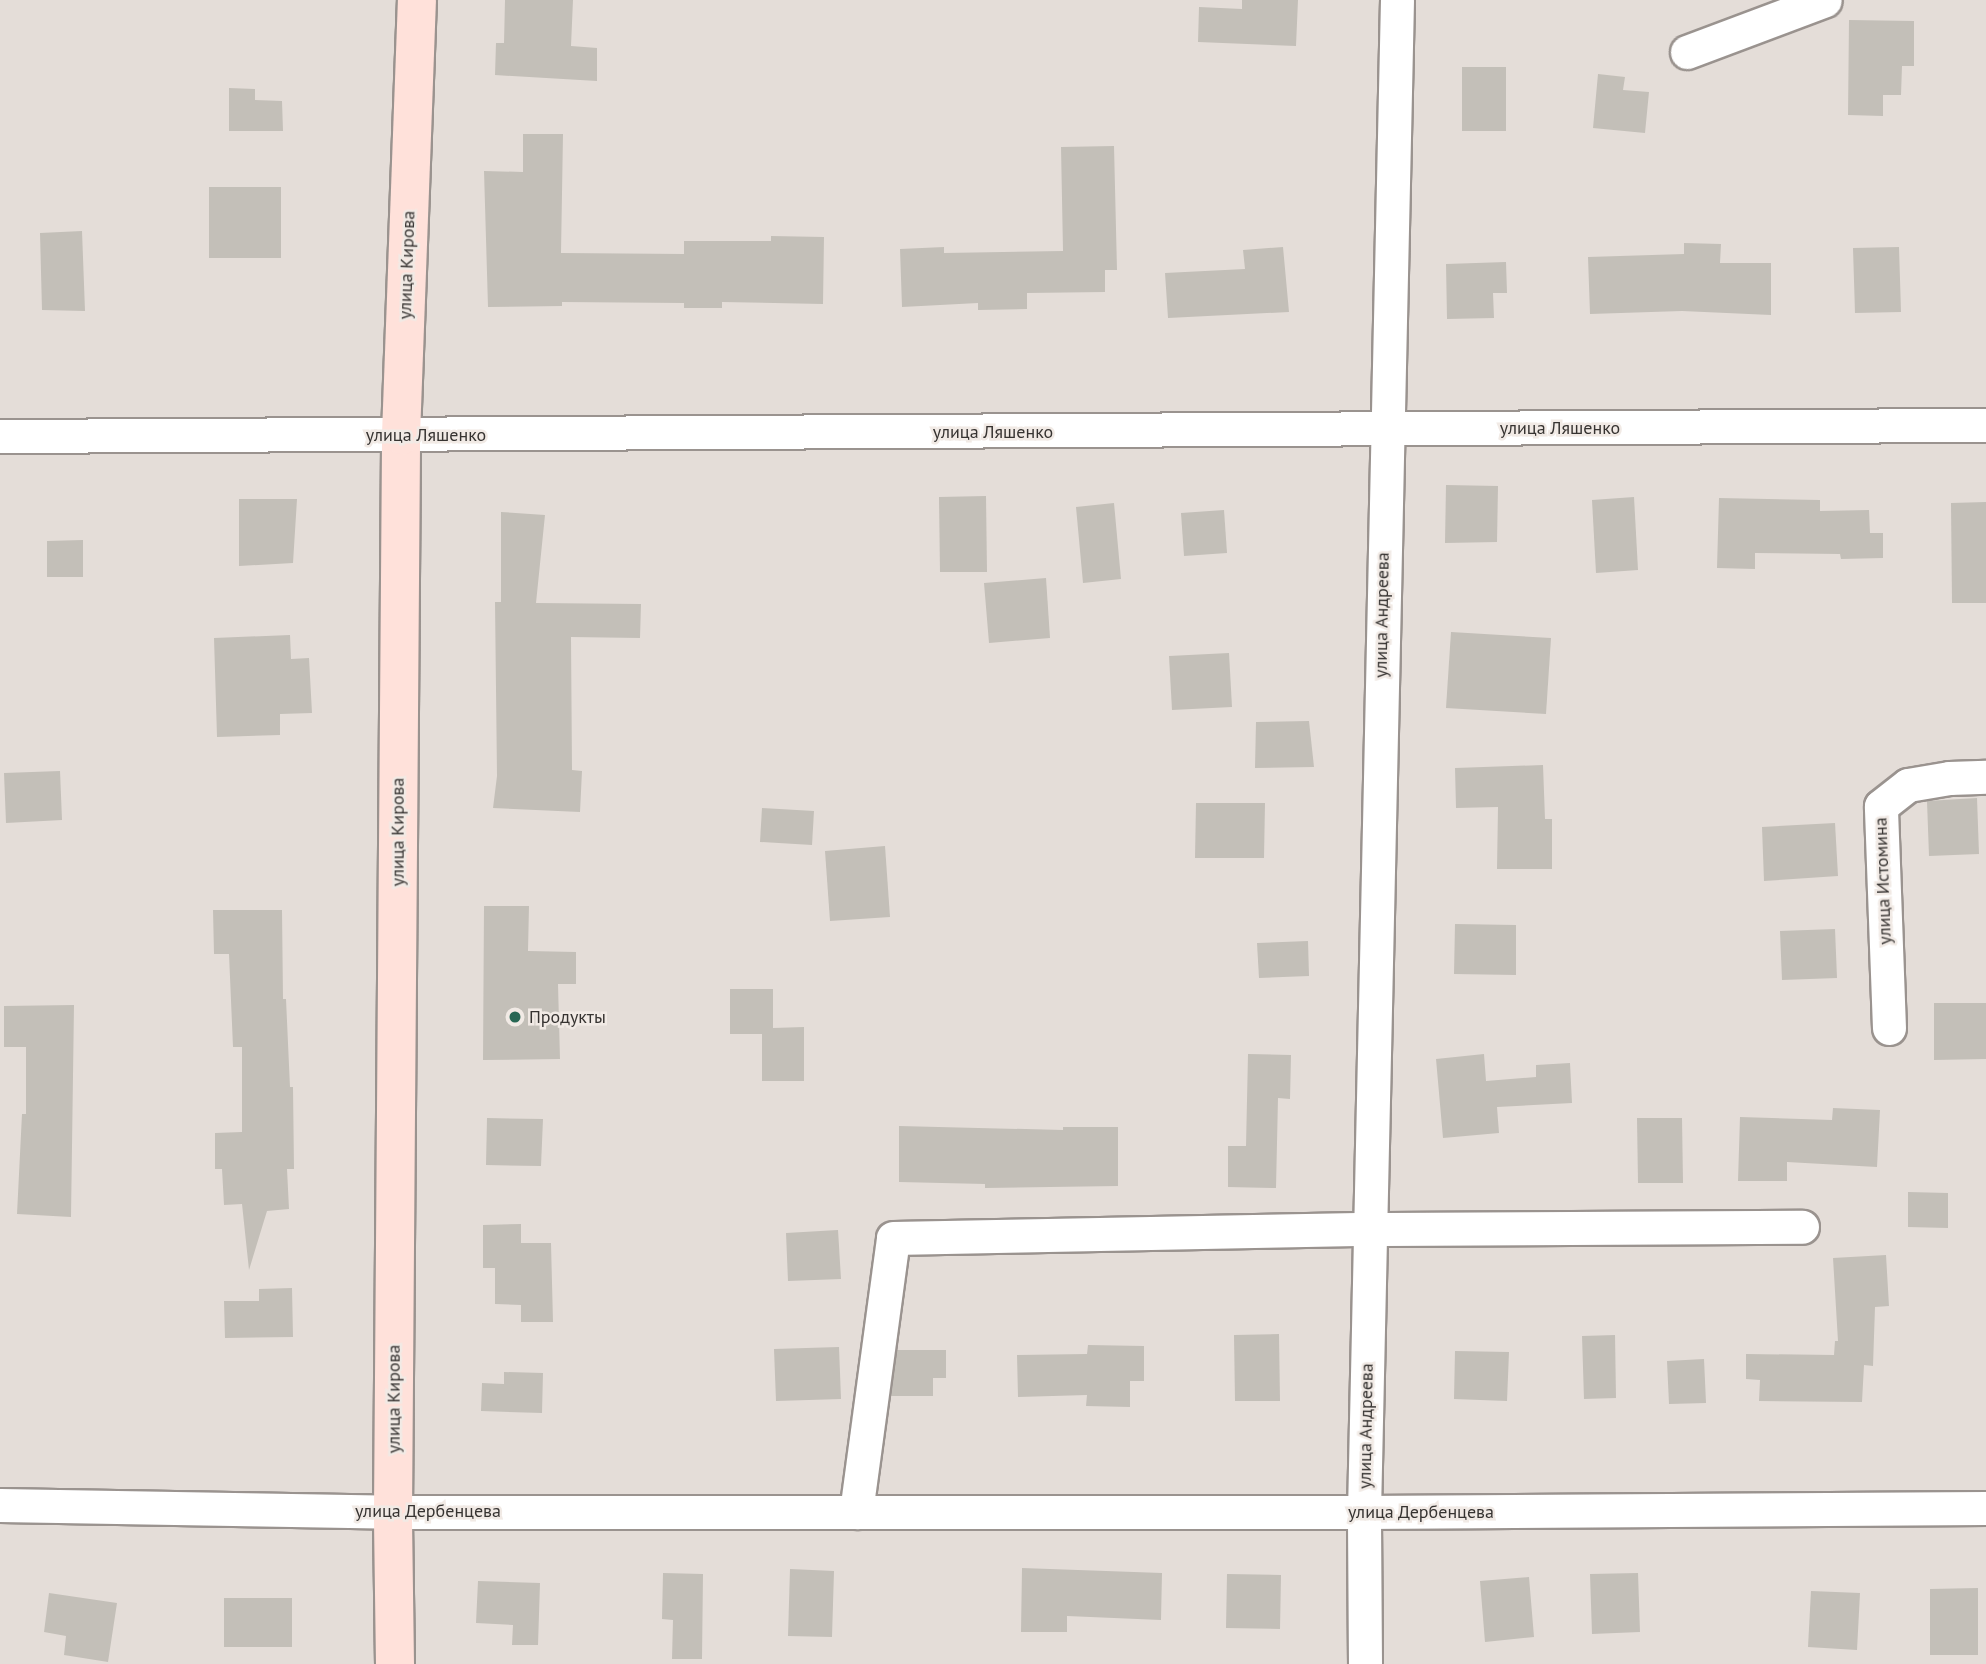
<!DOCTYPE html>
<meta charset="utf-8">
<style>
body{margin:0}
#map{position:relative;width:1986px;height:1664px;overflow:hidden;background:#e4ddd8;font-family:"PT Sans",sans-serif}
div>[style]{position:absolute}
.building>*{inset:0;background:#c3bfb8}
.roads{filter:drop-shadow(2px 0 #9a938f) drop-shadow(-2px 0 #9a938f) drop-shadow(0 2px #9a938f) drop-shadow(0 -2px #9a938f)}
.street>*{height:33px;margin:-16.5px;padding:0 16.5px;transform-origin:16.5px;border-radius:16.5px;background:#fff}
.secondary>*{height:38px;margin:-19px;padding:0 19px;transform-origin:19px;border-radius:19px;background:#ffe1da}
.dots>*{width:19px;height:19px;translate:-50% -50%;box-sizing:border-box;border:4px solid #f1eae5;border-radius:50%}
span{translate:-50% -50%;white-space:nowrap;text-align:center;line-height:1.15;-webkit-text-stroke:5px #f1eae5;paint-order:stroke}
.street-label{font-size:18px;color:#363331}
.poi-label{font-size:18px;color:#363331}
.left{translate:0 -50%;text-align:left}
</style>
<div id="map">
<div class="building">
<i style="clip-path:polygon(505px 0,573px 0,571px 46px,597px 48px,597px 81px,495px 75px,496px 43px,504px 43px)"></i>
<i style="clip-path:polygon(1242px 0,1298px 0,1296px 46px,1198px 42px,1199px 7px,1242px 9px)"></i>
<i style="clip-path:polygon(1849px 20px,1914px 21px,1914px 66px,1902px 66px,1901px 95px,1883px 95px,1883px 116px,1848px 115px)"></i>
<i style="clip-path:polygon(1462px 67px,1506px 67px,1506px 131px,1462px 131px)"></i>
<i style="clip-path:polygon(1598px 74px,1625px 77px,1623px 90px,1649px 92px,1645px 133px,1593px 128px)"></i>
<i style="clip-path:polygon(229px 88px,255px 89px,255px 100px,282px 101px,283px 131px,229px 131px)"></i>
<i style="clip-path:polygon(523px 134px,563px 134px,561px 253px,684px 254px,684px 241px,771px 241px,771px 236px,824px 237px,823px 304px,722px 302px,722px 308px,684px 308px,684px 303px,562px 302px,562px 306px,488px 307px,484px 171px,523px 172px)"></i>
<i style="clip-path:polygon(1114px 146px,1117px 270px,1105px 270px,1105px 292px,1027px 293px,1027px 309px,978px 310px,978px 303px,902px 307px,900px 249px,944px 247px,944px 253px,1063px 251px,1061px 147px)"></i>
<i style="clip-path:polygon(209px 187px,281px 187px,281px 258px,209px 258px)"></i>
<i style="clip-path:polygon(82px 231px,85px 311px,42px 310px,40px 233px)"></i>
<i style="clip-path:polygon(1684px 243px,1721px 244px,1720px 263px,1771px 263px,1771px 315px,1682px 311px,1590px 314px,1588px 257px,1684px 254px)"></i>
<i style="clip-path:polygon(1283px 247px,1289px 312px,1168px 318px,1165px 273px,1245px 269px,1243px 250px)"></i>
<i style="clip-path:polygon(1899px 247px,1901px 312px,1855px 313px,1853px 248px)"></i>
<i style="clip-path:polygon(1506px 262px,1507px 293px,1493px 293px,1494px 318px,1447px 319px,1446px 264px)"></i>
<i style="clip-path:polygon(1446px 485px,1498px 486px,1497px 542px,1445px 543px)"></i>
<i style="clip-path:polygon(986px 496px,987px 572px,940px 572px,939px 497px)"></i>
<i style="clip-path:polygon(1634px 497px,1638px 570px,1596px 573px,1592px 500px)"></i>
<i style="clip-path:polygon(1719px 498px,1820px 500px,1820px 511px,1869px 510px,1870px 533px,1883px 533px,1883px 558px,1841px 559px,1840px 554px,1755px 553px,1755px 569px,1717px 568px)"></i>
<i style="clip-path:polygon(239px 499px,297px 499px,293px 563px,239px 566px)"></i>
<i style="clip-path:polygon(1986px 502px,1986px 603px,1952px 603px,1951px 503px)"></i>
<i style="clip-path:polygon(1114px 503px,1121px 579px,1083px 583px,1076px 507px)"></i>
<i style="clip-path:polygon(1224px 510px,1227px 553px,1184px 556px,1181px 513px)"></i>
<i style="clip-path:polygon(501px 512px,545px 515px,536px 603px,641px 604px,640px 638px,571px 637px,572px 770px,582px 771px,580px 812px,493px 808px,497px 776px,495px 602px,501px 602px)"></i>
<i style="clip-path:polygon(83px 540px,83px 577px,47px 577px,47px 541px)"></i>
<i style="clip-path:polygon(1046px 578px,1050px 638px,989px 643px,984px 583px)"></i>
<i style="clip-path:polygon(1451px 632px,1551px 638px,1546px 714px,1446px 708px)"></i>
<i style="clip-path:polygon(290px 635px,291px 659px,309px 658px,312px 713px,280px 714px,280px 735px,217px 737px,214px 638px)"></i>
<i style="clip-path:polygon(1229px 653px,1232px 707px,1172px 710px,1169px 656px)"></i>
<i style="clip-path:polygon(1309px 721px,1314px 767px,1255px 768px,1256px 722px)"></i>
<i style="clip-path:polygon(1543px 765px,1545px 819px,1552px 819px,1552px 869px,1497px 869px,1498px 807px,1456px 808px,1455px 768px)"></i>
<i style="clip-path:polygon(60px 771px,62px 820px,6px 823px,4px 773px)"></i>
<i style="clip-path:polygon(1977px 798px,1979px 854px,1929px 856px,1927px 801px)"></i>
<i style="clip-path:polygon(1196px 803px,1265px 803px,1264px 858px,1195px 858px)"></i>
<i style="clip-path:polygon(762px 808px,814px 811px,812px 845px,760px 842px)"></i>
<i style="clip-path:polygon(1835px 823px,1838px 876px,1764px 881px,1762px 827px)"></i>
<i style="clip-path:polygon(885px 846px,890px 917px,830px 921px,825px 851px)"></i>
<i style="clip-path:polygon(484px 906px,529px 906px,528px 951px,576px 952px,576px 984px,558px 984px,560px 1059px,483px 1060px)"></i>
<i style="clip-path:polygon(213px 910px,282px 910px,283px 999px,286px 999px,290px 1087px,293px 1087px,294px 1169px,287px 1169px,289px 1209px,267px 1211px,249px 1270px,242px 1204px,224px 1205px,222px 1169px,215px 1169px,215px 1133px,242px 1132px,242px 1047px,233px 1047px,229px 954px,214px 954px)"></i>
<i style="clip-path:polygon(1455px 924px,1516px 925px,1516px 975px,1454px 974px)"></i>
<i style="clip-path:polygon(1835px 929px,1837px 978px,1782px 980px,1780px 931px)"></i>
<i style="clip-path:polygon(1308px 941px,1309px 976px,1259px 978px,1257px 943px)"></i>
<i style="clip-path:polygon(730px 989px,773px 989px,773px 1028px,804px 1027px,804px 1081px,762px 1081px,762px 1034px,730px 1034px)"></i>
<i style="clip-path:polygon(1934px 1003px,1986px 1003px,1986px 1059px,1934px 1060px)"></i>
<i style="clip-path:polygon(74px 1005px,71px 1217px,17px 1214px,22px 1114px,26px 1114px,26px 1047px,4px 1047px,4px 1006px)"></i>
<i style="clip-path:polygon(1248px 1054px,1291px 1055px,1290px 1099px,1278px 1098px,1276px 1188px,1228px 1187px,1228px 1146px,1246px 1146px)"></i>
<i style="clip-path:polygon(1484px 1054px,1486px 1081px,1536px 1077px,1536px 1065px,1570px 1063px,1572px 1103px,1497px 1107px,1499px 1133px,1443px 1138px,1436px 1059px)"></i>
<i style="clip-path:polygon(1833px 1108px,1880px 1110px,1877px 1167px,1787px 1162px,1787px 1181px,1738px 1181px,1740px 1117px,1832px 1120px)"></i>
<i style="clip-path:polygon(487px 1118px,543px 1119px,541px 1166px,486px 1165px)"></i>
<i style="clip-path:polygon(1637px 1118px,1682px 1118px,1683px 1183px,1638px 1183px)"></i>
<i style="clip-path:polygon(899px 1126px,1063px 1130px,1063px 1127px,1118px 1127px,1118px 1186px,985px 1188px,985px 1184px,899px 1182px)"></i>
<i style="clip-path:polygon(1908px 1192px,1948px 1193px,1948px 1228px,1908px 1227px)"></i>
<i style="clip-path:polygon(521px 1224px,521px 1243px,551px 1243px,553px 1322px,521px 1322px,521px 1305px,495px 1304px,495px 1268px,483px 1268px,483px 1225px)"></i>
<i style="clip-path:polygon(838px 1230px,841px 1279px,788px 1281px,786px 1233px)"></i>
<i style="clip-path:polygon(1886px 1255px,1889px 1306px,1875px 1307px,1873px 1366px,1864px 1365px,1862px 1402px,1759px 1401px,1760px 1380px,1746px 1379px,1746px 1354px,1834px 1355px,1835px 1341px,1838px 1341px,1833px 1258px)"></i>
<i style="clip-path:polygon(292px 1288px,293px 1337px,225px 1338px,224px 1301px,259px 1301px,259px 1289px)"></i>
<i style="clip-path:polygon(1279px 1334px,1280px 1401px,1235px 1401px,1234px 1335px)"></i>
<i style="clip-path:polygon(1615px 1335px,1616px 1398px,1584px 1399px,1582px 1336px)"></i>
<i style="clip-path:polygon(1088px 1345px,1144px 1346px,1144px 1381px,1130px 1381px,1130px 1407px,1086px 1406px,1087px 1395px,1018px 1397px,1017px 1355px,1087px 1354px)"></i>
<i style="clip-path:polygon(839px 1347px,841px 1399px,776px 1401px,774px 1349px)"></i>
<i style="clip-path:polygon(897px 1350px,946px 1350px,946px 1378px,933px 1378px,933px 1396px,891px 1396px)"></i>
<i style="clip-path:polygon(1455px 1351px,1509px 1352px,1507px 1401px,1454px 1399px)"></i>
<i style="clip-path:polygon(1704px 1359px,1706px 1403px,1669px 1404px,1667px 1361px)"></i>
<i style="clip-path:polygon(504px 1372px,543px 1373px,542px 1413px,481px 1411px,482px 1383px,504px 1384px)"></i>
<i style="clip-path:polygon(1022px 1568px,1162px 1573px,1161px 1620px,1067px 1616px,1067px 1632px,1021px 1632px)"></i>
<i style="clip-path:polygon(790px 1569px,834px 1571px,832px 1637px,788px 1636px)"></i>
<i style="clip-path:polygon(663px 1573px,703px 1574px,702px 1659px,672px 1659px,673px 1620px,662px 1619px)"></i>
<i style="clip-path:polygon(1638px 1573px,1640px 1632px,1592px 1634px,1590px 1574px)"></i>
<i style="clip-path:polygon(1227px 1574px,1281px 1575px,1280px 1629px,1226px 1628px)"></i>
<i style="clip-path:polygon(1529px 1577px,1534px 1637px,1485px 1642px,1480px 1581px)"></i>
<i style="clip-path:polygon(478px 1581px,540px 1583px,538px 1645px,512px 1645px,513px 1625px,476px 1623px)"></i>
<i style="clip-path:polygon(1978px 1588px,1978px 1655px,1930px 1655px,1930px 1589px)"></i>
<i style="clip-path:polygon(1811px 1591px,1860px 1593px,1857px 1650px,1808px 1647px)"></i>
<i style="clip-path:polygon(49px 1593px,117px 1603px,108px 1662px,64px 1655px,66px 1636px,44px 1632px)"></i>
<i style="clip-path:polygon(224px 1598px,292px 1598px,292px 1647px,224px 1647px)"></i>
</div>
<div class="roads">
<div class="street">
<i style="left:1687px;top:52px;width:147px;rotate:-20.6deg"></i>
<i style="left:0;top:436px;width:1986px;rotate:-0.32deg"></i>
<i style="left:1889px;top:1028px;width:222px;rotate:-92.1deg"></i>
<i style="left:1881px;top:806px;width:34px;rotate:-38deg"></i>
<i style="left:1908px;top:785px;width:42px;rotate:-9.7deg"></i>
<i style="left:1949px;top:778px;width:37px;rotate:-2deg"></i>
<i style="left:0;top:1505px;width:393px;rotate:1deg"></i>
<i style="left:393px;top:1512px;width:971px"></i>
<i style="left:1364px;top:1512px;width:622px;rotate:-0.37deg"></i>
<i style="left:856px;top:1512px;width:276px;rotate:-82.3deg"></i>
<i style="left:893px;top:1238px;width:477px;rotate:-1.1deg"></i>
<i style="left:1370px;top:1229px;width:432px;rotate:-0.3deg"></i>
<i style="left:1365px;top:1664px;width:152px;rotate:-90.4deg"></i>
<i style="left:1364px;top:1512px;width:1512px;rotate:-88.75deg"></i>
</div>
<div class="secondary">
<i style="left:395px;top:1664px;width:152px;rotate:-90.8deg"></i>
<i style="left:393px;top:1512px;width:1077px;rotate:-89.57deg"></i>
<i style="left:401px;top:435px;width:435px;rotate:-87.9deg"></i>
</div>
</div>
<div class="dots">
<i style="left:515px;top:1017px;background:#286754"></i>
</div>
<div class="street-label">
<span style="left:407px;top:265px;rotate:-88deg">улица Кирова</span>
<span style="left:1560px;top:428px">улица Ляшенко</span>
<span style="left:993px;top:432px">улица Ляшенко</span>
<span style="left:426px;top:435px">улица Ляшенко</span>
<span style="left:1382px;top:615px;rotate:-89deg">улица Андреева</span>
<span style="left:398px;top:832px;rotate:-90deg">улица Кирова</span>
<span style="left:1883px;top:881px;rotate:-92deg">улица Истомина</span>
<span style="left:394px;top:1399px;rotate:-90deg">улица Кирова</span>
<span style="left:1366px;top:1426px;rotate:-89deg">улица Андреева</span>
<span style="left:428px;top:1511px">улица Дербенцева</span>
<span style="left:1421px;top:1512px">улица Дербенцева</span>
</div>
<div class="poi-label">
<span class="left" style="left:529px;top:1017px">Продукты</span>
</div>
</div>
